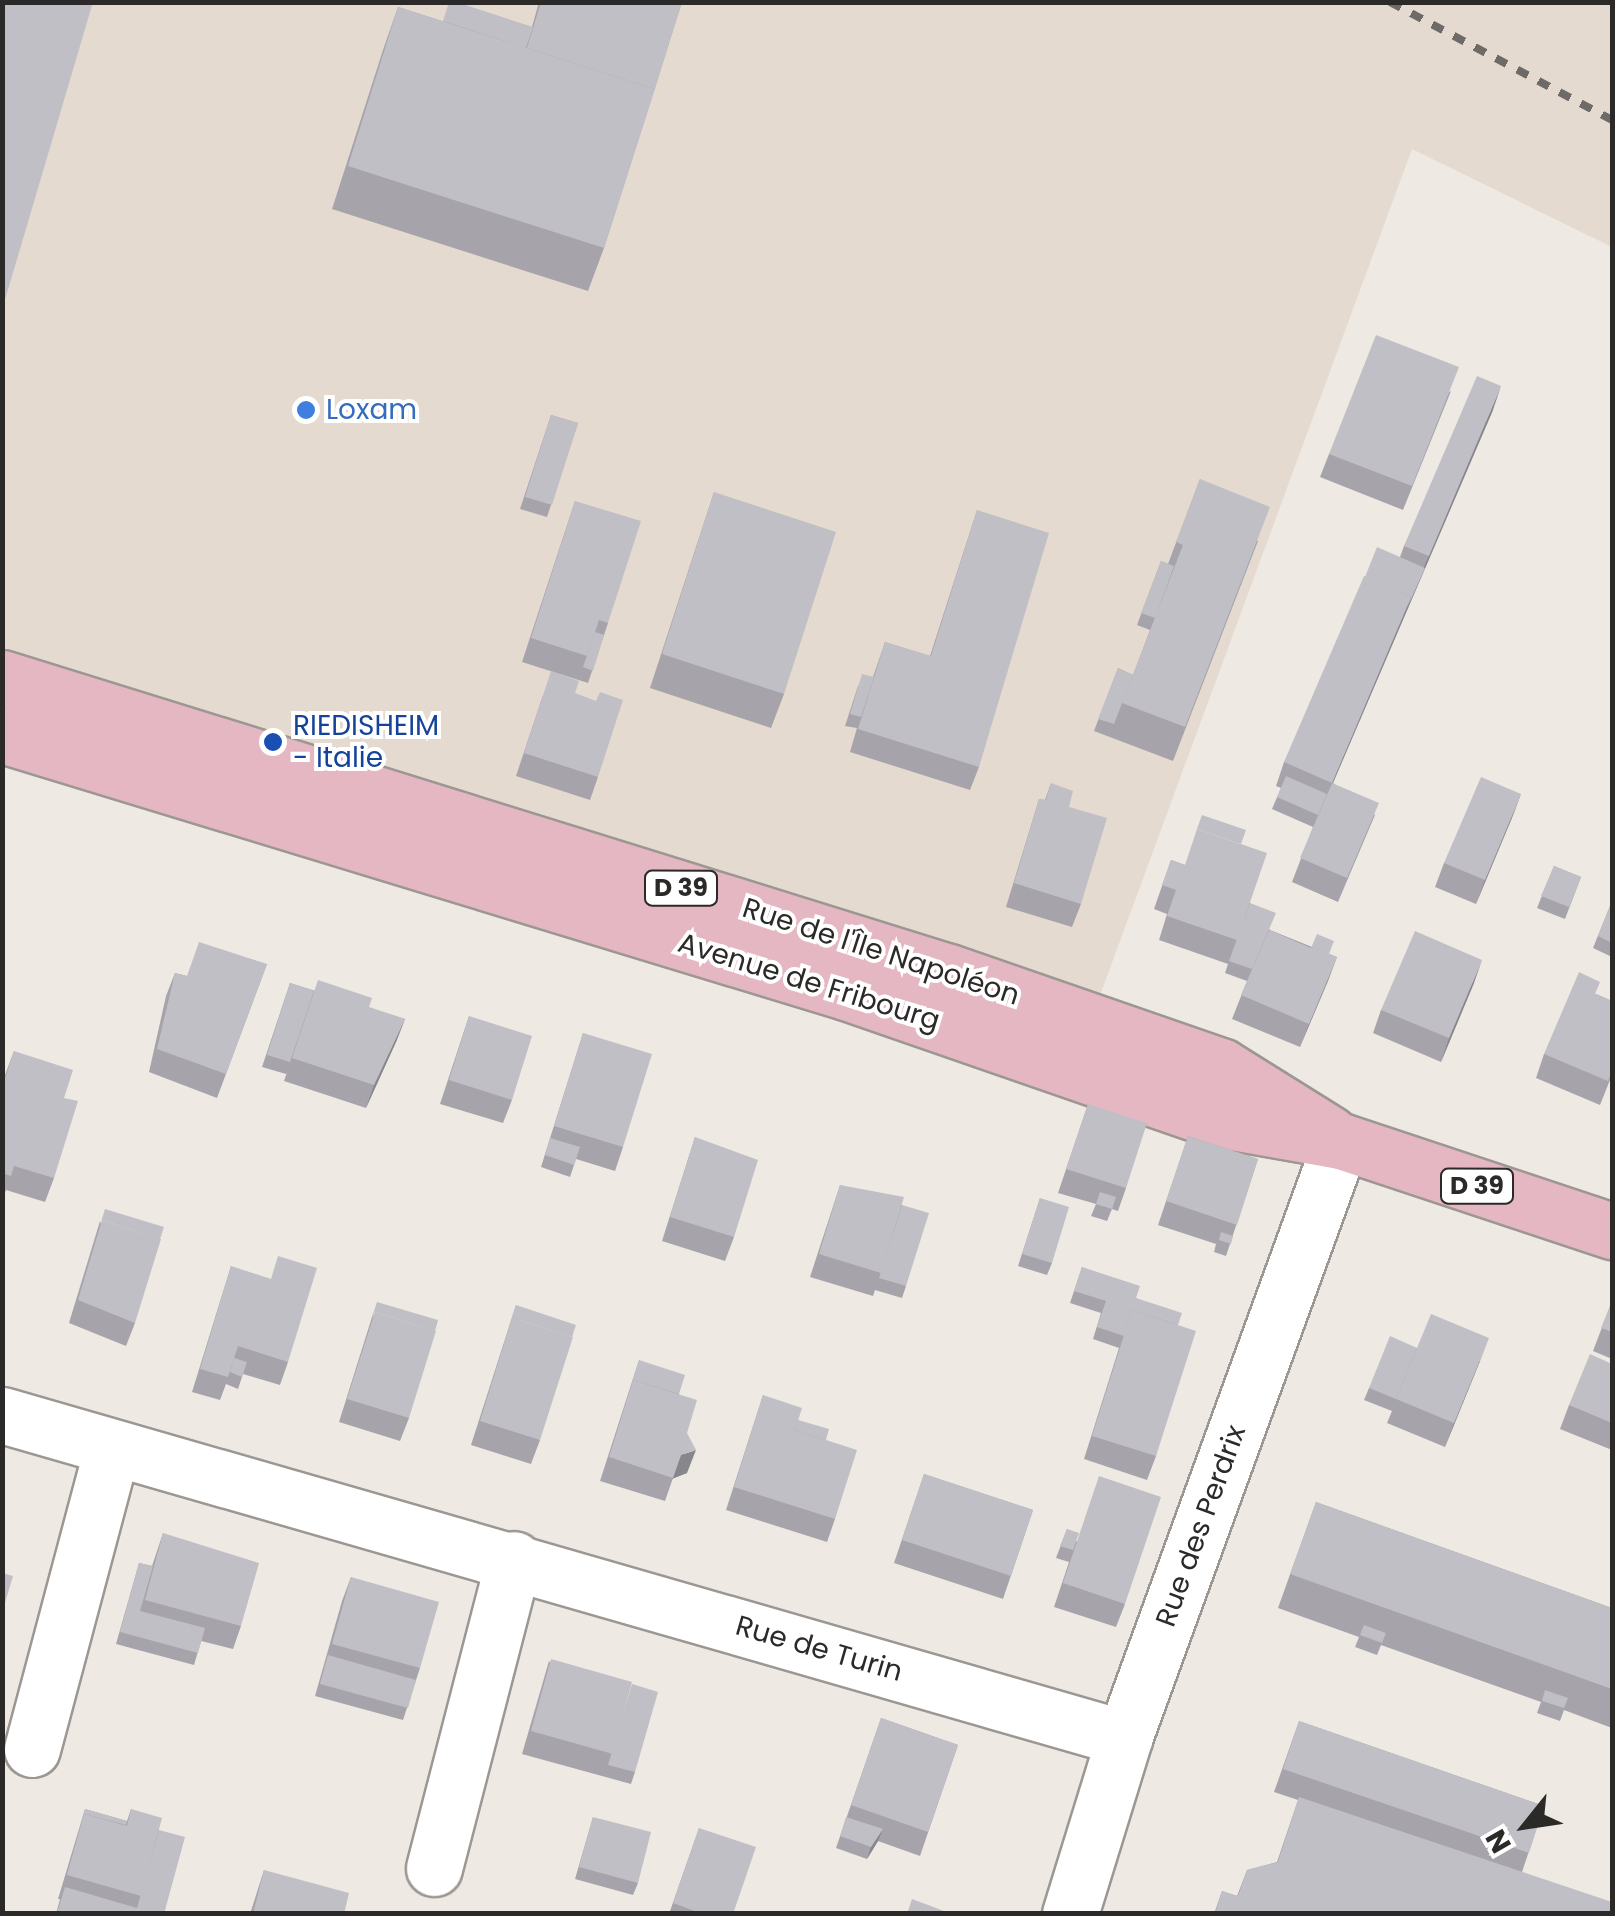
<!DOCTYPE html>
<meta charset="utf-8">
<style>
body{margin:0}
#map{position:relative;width:1615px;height:1916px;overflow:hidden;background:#eee9e3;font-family:Poppins,sans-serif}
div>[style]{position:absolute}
.built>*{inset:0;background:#e4dacf}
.roads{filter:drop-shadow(2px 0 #9c9792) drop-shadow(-2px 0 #9c9792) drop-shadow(0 2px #9c9792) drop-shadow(0 -2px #9c9792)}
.minor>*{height:55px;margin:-27.5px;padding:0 27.5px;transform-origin:27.5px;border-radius:27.5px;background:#fff}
.major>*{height:55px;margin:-27.5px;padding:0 27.5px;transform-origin:27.5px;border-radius:27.5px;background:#e5b7c2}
.rail>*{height:8px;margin-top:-4px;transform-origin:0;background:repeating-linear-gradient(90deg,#6d6a67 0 12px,transparent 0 24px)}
.wall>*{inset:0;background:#a6a4aa}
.shaded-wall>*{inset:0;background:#87868b}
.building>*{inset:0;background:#c1bfc6}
.dots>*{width:28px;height:28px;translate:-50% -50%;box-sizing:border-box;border:5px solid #fff;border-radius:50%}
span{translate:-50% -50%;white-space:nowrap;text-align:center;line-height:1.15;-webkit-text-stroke:8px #fff;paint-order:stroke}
.shield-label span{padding:2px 8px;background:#fff;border:2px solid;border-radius:8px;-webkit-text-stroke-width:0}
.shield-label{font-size:25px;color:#2c2a28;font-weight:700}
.shop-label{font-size:28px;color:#366cbe}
.left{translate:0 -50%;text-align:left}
.transit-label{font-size:28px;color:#164399}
.street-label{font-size:28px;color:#2c2a28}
.frame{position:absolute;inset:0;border:5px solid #2c2a28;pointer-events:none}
.north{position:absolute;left:1475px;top:1776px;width:100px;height:100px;-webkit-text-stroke:8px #fff;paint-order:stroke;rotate:240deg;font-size:28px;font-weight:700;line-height:40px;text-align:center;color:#2c2a28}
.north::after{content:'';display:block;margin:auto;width:35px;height:45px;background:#2c2a28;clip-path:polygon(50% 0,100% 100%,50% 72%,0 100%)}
</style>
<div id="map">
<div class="built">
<i style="clip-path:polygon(2px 3px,1612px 3px,1612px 247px,1412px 149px,1096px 1006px,3px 681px)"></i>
</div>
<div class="roads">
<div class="minor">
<i style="left:2px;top:1415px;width:1168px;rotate:16.06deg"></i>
<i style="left:32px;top:1749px;width:310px;rotate:-75.1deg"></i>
<i style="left:434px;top:1868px;width:319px;rotate:-75.5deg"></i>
<i style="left:1070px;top:1914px;width:184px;rotate:-72.9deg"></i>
<i style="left:1124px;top:1738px;width:635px;rotate:-70.02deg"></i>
</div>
<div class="major">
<i style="left:2px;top:678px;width:992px;rotate:17.25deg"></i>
<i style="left:949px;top:972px;width:288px;rotate:19.1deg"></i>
<i style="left:1221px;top:1066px;width:128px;rotate:32deg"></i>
<i style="left:2px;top:735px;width:882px;rotate:16.94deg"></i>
<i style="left:846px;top:992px;width:384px;rotate:19.1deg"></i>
<i style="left:1209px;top:1118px;width:134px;rotate:9.9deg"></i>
<i style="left:1341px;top:1141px;width:286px;rotate:18.4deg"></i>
</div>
</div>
<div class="rail">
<i style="left:1390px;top:2px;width:251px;rotate:28deg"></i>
</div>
<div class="wall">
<i style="clip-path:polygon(539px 2px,682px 2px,604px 248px,588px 291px,332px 209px,383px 50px,398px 7px,442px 21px,532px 27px)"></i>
<i style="clip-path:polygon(1451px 391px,1403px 510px,1320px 477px,1329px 454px)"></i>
<i style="clip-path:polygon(1493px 410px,1333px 783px,1375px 815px,1338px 902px,1292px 882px,1313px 827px,1272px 809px,1281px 788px,1276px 786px,1284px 762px,1400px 557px,1404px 546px)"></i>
<i style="clip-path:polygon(551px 415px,578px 423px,547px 517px,520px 509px)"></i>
<i style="clip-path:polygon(1200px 479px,1258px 541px,1173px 761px,1094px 731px,1118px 668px,1133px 675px,1150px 630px,1137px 625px,1161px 561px,1168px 564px)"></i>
<i style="clip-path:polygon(714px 492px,784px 694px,771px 728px,650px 688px)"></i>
<i style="clip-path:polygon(575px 501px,608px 623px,588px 683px,522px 662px)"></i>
<i style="clip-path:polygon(977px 510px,979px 767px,970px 790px,850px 752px,857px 728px,845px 726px,858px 686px,873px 677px,885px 642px,930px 656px)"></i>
<i style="clip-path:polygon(575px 693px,598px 777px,590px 800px,516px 776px,543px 695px)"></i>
<i style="clip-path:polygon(1051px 783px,1069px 807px,1081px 904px,1072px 927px,1006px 907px,1039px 799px,1045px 800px)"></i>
<i style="clip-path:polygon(1521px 794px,1476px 904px,1435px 887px,1444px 863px)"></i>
<i style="clip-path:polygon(1241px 844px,1250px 903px,1270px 930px,1337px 957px,1300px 1047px,1232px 1019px,1247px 981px,1225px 973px,1228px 964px,1159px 940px,1167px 914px,1154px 909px,1171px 860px,1185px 865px)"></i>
<i style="clip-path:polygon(1554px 866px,1581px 877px,1565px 919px,1537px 908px)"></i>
<i style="clip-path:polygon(1612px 901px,1612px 957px,1593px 948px)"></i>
<i style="clip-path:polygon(267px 964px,217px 1098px,149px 1072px,166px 996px,175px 973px,187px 976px)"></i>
<i style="clip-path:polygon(290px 983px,405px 1019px,396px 1042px,366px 1108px,284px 1081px,287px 1072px,286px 1074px,262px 1067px)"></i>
<i style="clip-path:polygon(1474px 983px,1441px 1062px,1373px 1033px,1381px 1010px)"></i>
<i style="clip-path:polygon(1596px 994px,1612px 1001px,1612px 1075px,1600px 1105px,1536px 1078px,1544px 1054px)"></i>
<i style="clip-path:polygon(469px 1016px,512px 1100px,503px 1123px,440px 1104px)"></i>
<i style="clip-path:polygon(583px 1033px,623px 1147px,615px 1171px,576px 1159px,570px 1177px,541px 1167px)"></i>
<i style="clip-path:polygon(14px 1051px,64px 1098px,54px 1178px,45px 1202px,6px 1190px,3px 1199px,2px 1083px)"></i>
<i style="clip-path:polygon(1088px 1104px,1126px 1188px,1118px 1211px,1112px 1209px,1107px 1221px,1091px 1216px,1096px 1204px,1058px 1193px)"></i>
<i style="clip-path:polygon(1188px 1136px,1258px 1159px,1226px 1256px,1214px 1252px,1216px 1244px,1158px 1225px)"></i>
<i style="clip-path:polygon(695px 1137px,734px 1237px,725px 1261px,662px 1241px)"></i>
<i style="clip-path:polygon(840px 1185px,902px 1205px,906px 1286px,902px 1298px,875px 1290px,873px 1296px,810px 1277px)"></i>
<i style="clip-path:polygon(1040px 1198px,1052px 1263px,1047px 1275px,1018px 1266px)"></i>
<i style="clip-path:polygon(100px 1221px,135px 1323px,126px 1346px,69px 1323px)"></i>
<i style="clip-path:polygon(231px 1266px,288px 1362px,280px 1385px,243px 1374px,238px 1389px,226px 1384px,220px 1400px,192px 1392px)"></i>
<i style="clip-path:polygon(1082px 1267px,1136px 1298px,1178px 1325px,1156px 1456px,1147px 1480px,1084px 1459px,1119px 1348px,1093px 1339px,1101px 1313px,1070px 1303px)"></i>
<i style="clip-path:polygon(1612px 1301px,1612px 1359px,1593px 1351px)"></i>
<i style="clip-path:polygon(516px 1305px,540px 1440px,531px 1464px,471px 1445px)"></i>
<i style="clip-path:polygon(373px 1314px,409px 1418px,400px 1441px,339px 1422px)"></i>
<i style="clip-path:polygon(1417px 1348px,1480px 1361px,1445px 1447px,1387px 1423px,1392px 1411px,1364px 1400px,1369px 1388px)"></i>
<i style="clip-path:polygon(639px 1360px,679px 1394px,687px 1473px,673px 1478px,665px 1501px,600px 1481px)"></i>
<i style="clip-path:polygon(1612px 1364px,1612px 1450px,1560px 1429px,1569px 1405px)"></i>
<i style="clip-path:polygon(763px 1395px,826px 1440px,835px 1519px,827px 1542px,726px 1510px)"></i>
<i style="clip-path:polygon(924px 1474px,1033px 1510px,1003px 1599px,894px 1563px)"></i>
<i style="clip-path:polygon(1316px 1502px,1612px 1608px,1612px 1728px,1564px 1710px,1560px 1721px,1537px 1713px,1541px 1702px,1381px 1645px,1377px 1655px,1355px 1647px,1359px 1637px,1278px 1608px)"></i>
<i style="clip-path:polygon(1067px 1529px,1125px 1604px,1116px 1627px,1054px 1607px,1071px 1556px,1069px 1562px,1056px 1558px)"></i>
<i style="clip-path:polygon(163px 1533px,241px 1626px,233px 1649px,201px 1641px,194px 1665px,116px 1644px,139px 1563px,152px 1566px)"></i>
<i style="clip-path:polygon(351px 1577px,420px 1668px,403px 1720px,315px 1696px,342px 1601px)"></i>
<i style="clip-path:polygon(549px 1661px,635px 1772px,631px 1784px,522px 1754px)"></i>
<i style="clip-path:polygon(881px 1718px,958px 1745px,920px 1856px,878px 1841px,867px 1859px,836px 1848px)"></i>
<i style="clip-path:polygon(1299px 1721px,1544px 1806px,1522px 1872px,1612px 1914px,1214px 1914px,1222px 1891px,1237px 1896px,1247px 1870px,1277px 1862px,1298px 1800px,1274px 1792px)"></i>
<i style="clip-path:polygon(85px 1809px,127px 1821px,131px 1809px,159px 1830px,164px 1914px,56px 1914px,60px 1899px,58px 1899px)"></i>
<i style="clip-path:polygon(593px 1817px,638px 1883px,633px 1895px,575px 1879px)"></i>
<i style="clip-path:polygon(699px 1828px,733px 1914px,669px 1914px)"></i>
<i style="clip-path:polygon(264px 1870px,344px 1914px,250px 1914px)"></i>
</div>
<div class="shaded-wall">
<i style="clip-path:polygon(1501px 386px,1493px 410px,1314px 827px,1332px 783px)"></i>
<i style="clip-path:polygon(1521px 794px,1512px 818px,1476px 904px,1485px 880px)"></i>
<i style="clip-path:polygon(1337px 957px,1328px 981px,1300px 1047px,1309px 1024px)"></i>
<i style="clip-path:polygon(1482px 960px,1474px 983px,1441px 1062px,1449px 1038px)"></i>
<i style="clip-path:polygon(405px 1019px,396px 1042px,366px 1108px,374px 1085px)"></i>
<i style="clip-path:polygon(1489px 1338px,1480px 1361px,1445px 1447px,1454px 1423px)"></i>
<i style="clip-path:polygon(696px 1450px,687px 1473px,672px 1479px,681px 1455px)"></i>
<i style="clip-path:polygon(883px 1829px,878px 1841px,867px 1859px,871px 1847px)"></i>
</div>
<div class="building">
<i style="clip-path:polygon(2px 2px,93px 2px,2px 310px)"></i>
<i style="clip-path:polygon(449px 2px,456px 2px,533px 27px,526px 48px,443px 21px)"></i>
<i style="clip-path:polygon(541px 2px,682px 2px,655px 89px,527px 48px)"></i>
<i style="clip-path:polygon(398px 7px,655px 89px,604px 248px,348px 166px)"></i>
<i style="clip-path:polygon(1376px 335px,1459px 367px,1412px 486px,1329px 454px)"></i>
<i style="clip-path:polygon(1477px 376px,1501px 386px,1429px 556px,1404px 546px)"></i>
<i style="clip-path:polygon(551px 415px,578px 423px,552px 505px,525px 497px)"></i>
<i style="clip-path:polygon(1200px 479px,1270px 507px,1185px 727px,1122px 703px,1183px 545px,1176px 542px)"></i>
<i style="clip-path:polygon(714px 492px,836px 532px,784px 694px,662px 654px)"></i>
<i style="clip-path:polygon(575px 501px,641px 521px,608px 623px,599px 620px,587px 656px,531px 638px)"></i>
<i style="clip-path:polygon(977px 510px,1049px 533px,979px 767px,858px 729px,885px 642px,931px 656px)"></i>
<i style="clip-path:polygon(1377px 547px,1425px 568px,1407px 608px,1411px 597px,1365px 577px)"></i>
<i style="clip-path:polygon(1161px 561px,1174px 566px,1155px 618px,1141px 613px)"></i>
<i style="clip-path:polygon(1364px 576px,1411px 597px,1332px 783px,1284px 762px)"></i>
<i style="clip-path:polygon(595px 632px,604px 635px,593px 671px,583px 667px)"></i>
<i style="clip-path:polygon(1118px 668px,1133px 675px,1114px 724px,1098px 719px)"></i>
<i style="clip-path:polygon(551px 671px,579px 681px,575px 693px,596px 701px,600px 692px,623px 700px,598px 777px,524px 753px)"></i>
<i style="clip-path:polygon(862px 674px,874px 677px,861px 717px,850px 714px)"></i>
<i style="clip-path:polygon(1286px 776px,1327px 794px,1318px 815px,1277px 797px)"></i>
<i style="clip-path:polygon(1481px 777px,1521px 794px,1485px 880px,1444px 863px)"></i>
<i style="clip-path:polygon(1051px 783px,1073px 791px,1069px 807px,1107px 818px,1081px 904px,1014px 883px,1039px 799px,1046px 800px)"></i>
<i style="clip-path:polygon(1332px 783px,1379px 803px,1347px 878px,1300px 858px)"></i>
<i style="clip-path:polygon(1202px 815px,1246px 830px,1241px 844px,1197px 829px,1193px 840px)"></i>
<i style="clip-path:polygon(1197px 829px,1267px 853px,1237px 940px,1167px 916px,1176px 890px,1162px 885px,1171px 860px,1185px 865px)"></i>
<i style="clip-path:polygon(1554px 866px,1581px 877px,1569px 907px,1541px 896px)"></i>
<i style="clip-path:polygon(1612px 901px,1612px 943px,1598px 936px)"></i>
<i style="clip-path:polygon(1250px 903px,1276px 913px,1252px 969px,1229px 961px)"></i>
<i style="clip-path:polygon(1269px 930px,1311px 948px,1317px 934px,1334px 941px,1329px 954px,1337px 957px,1309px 1024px,1241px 995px)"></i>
<i style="clip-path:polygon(1415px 931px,1482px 960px,1449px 1038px,1381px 1010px)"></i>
<i style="clip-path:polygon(199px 942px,267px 964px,226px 1074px,157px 1049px,175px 973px,187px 976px)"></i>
<i style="clip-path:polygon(1579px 972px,1600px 982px,1595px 994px,1612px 1001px,1612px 1071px,1608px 1081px,1544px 1054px)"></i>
<i style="clip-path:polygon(318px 980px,372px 998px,369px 1007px,405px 1019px,374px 1085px,292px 1058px)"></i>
<i style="clip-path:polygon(290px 983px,314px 991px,290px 1062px,267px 1055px)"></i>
<i style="clip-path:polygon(469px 1016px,532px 1036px,512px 1100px,449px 1080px)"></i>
<i style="clip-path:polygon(583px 1033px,652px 1054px,623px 1147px,554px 1126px)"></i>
<i style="clip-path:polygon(14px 1051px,73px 1070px,64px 1098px,78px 1101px,54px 1178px,14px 1166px,11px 1176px,2px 1173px,2px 1087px)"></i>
<i style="clip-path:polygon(1088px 1104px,1147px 1123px,1126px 1188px,1066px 1169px)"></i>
<i style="clip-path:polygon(1188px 1136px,1258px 1159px,1237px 1225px,1166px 1201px)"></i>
<i style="clip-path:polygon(695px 1137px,758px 1160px,734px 1237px,670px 1217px)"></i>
<i style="clip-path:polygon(550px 1138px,580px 1147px,574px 1165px,545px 1155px)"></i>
<i style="clip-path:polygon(840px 1185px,904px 1197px,881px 1273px,819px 1254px)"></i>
<i style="clip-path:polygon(1100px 1192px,1116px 1197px,1112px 1209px,1096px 1204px)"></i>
<i style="clip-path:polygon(1040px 1198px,1069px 1207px,1052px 1263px,1022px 1254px)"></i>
<i style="clip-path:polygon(902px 1205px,929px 1213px,906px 1286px,879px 1278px)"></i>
<i style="clip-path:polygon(105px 1209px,164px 1227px,160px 1239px,102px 1220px,98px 1232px)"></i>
<i style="clip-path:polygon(102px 1220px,161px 1239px,135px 1323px,78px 1300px)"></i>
<i style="clip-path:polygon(1221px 1232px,1233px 1236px,1231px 1244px,1219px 1240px)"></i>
<i style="clip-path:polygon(278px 1256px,317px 1268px,288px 1362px,238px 1346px,228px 1377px,200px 1369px,231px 1266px,271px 1279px)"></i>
<i style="clip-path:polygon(1082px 1267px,1140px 1286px,1136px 1298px,1182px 1313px,1178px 1325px,1132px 1310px,1124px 1336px,1097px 1327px,1106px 1301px,1074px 1291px)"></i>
<i style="clip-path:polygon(1612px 1301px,1612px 1332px,1601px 1328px)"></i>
<i style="clip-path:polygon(377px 1302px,438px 1320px,435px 1331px,375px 1312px,370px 1323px)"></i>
<i style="clip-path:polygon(516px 1305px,576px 1325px,572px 1337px,512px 1318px,508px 1329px)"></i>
<i style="clip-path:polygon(1132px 1310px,1196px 1331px,1156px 1456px,1092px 1436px)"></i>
<i style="clip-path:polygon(375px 1312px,436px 1331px,409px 1418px,347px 1399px)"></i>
<i style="clip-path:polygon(1431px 1314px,1489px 1338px,1454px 1423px,1396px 1399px)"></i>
<i style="clip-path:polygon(512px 1318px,573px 1337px,540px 1440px,480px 1421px)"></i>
<i style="clip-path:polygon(1390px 1336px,1417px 1348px,1396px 1399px,1369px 1388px)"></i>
<i style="clip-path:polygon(1590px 1354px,1612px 1364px,1612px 1423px,1569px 1405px)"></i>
<i style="clip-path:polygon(234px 1358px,247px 1362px,242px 1377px,230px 1372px)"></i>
<i style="clip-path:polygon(639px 1360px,685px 1375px,679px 1394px,633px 1380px,629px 1392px)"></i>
<i style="clip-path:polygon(633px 1380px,697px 1400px,687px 1433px,696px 1450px,681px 1455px,673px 1478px,609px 1457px)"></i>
<i style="clip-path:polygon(763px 1395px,802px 1408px,795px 1430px,857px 1450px,835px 1519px,734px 1487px)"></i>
<i style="clip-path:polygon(798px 1420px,829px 1429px,826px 1440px,795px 1430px)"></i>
<i style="clip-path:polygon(924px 1474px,1033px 1510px,1011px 1576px,902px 1540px)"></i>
<i style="clip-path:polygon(1099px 1476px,1161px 1497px,1125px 1604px,1063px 1583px)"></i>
<i style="clip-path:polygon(1316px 1502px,1612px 1608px,1612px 1689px,1290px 1574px)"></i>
<i style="clip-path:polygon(1067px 1529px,1079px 1533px,1073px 1550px,1060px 1546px)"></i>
<i style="clip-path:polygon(163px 1533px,259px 1563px,241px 1626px,145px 1600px)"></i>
<i style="clip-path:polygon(139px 1563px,153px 1566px,140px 1611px,205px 1628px,198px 1653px,120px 1632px)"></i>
<i style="clip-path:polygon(2px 1573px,13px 1576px,2px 1613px)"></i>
<i style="clip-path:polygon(351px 1577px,439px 1602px,420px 1668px,332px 1644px)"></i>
<i style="clip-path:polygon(1364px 1625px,1386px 1633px,1382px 1643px,1360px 1635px)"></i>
<i style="clip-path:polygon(328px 1655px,416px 1680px,408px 1708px,320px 1684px)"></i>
<i style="clip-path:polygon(551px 1659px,632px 1682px,613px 1754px,531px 1731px)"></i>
<i style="clip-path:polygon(632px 1684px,658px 1692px,635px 1772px,608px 1765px)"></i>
<i style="clip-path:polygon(1545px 1690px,1568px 1698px,1564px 1708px,1542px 1701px)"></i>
<i style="clip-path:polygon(881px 1718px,958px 1745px,928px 1832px,851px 1805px)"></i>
<i style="clip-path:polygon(1299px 1721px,1544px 1806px,1529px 1853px,1283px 1769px)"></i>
<i style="clip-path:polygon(1299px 1797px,1612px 1902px,1612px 1914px,1215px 1914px,1222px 1891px,1238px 1896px,1247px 1870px,1278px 1862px)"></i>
<i style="clip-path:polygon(85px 1809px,127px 1821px,126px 1825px,84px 1814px,80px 1826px)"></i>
<i style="clip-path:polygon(131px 1809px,162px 1818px,141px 1896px,67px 1875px,84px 1814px,127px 1826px)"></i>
<i style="clip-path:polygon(593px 1817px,651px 1832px,638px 1883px,579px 1867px)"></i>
<i style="clip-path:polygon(846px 1817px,883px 1829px,871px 1847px,840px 1836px)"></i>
<i style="clip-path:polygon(699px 1828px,756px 1847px,733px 1914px,703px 1914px,673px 1903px)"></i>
<i style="clip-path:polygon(159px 1830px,185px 1837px,164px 1914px,57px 1913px,65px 1887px,137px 1908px)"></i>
<i style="clip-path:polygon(264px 1870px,349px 1893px,344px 1914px,253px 1914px)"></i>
<i style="clip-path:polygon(912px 1899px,952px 1914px,907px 1914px)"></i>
</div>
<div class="dots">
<i style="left:306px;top:410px;background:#3f7fe0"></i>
<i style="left:273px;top:742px;background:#1a4fb4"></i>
</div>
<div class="shield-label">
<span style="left:681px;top:888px">D 39</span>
<span style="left:1477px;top:1186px">D 39</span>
</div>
<div class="shop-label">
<span class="left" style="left:326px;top:410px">Loxam</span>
</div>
<div class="transit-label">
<span class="left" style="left:293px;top:742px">RIEDISHEIM<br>- Italie</span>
</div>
<div class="street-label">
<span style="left:881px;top:952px;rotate:18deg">Rue de l'Île Napoléon</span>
<span style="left:809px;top:982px;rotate:17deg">Avenue de Fribourg</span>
<span style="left:1201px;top:1526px;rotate:-70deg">Rue des Perdrix</span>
<span style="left:819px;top:1649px;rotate:16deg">Rue de Turin</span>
</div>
<div class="frame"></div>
<div class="north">N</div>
</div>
